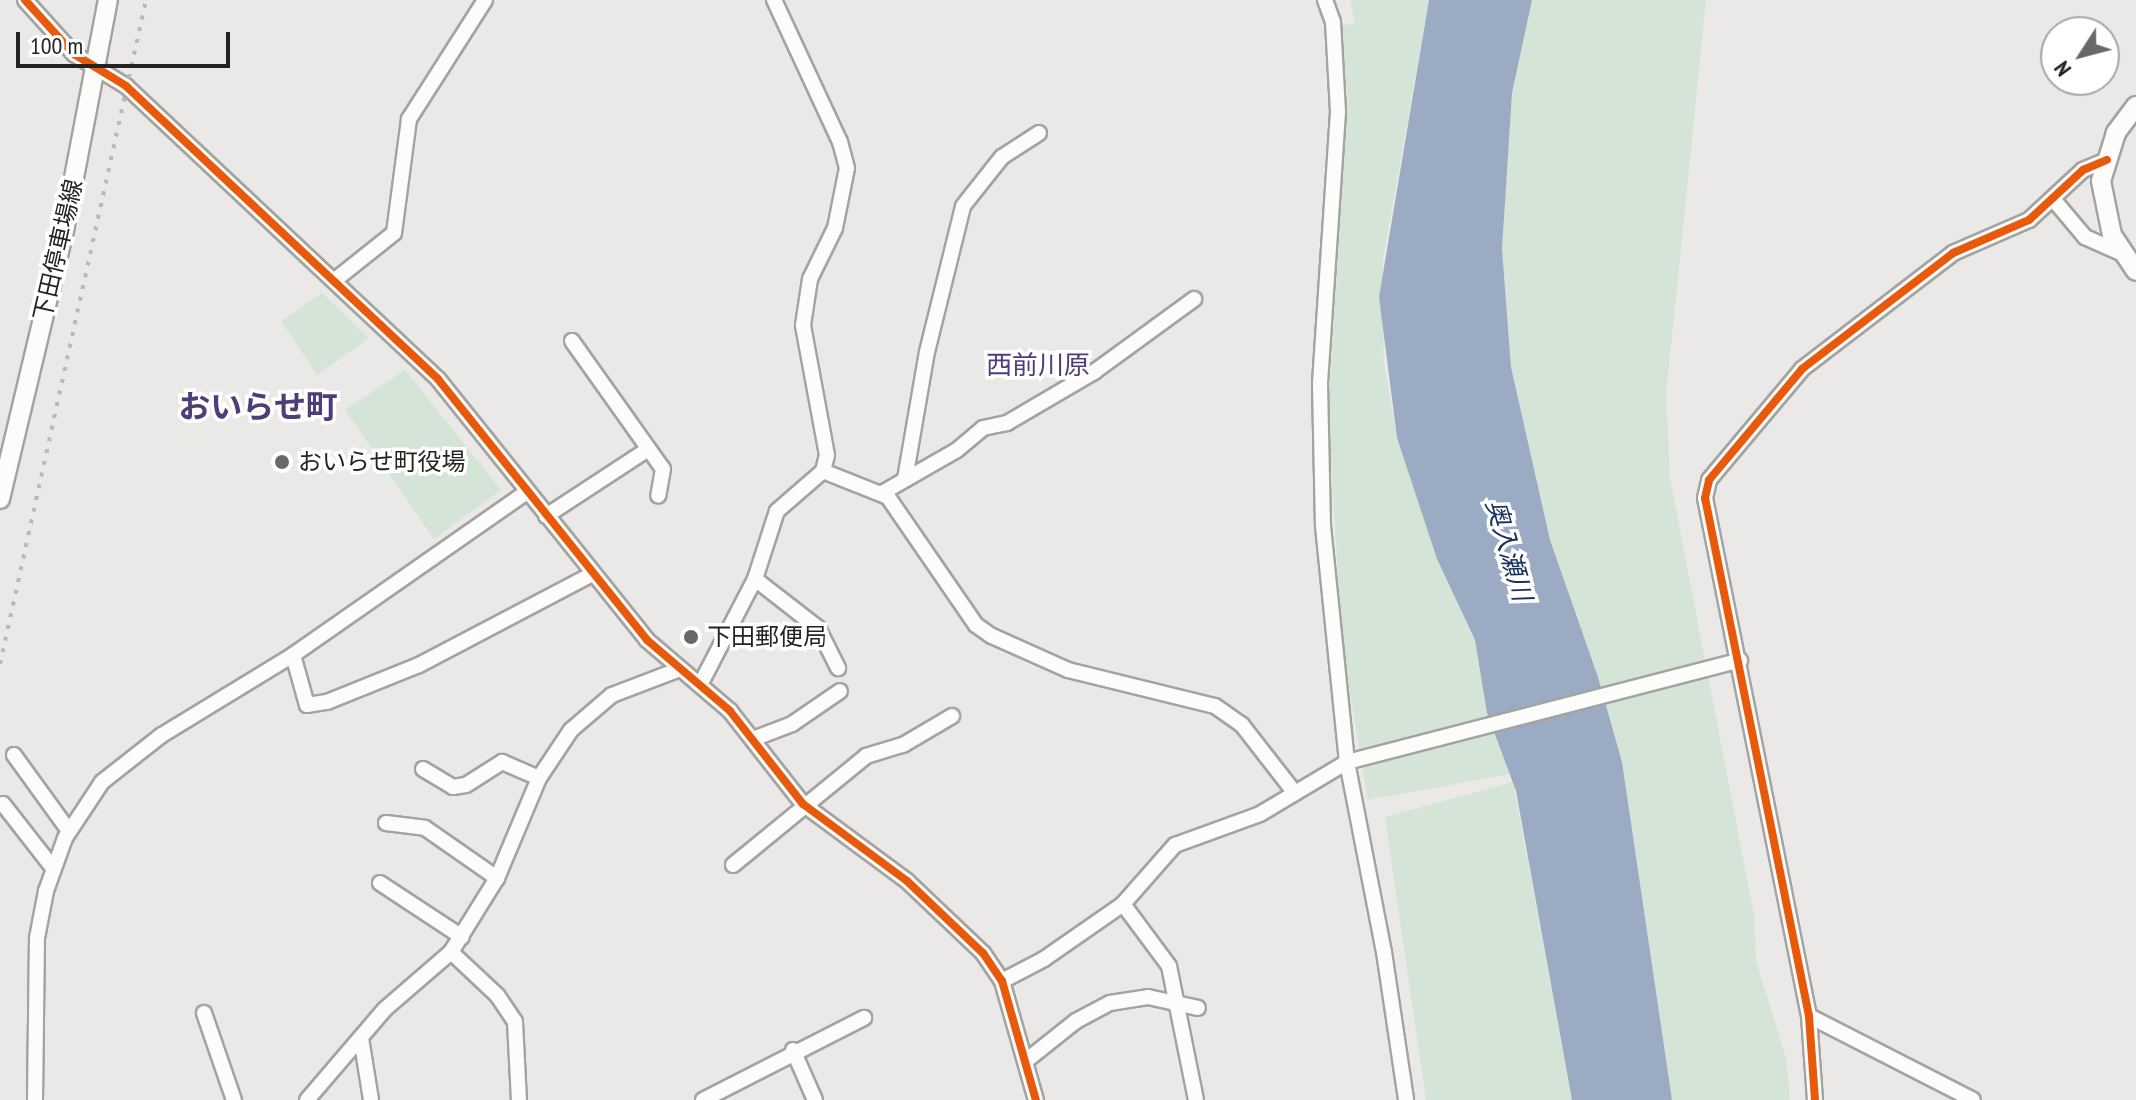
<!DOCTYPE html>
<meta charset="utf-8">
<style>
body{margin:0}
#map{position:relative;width:2136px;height:1100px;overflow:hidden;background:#eae9e7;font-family:"PT Sans Narrow","Noto Sans JP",sans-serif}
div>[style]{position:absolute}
.green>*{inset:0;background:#d4e4d6}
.water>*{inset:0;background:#9cabc4}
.roads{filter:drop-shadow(2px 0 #a3a3a1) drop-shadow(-2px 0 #a3a3a1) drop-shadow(0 2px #a3a3a1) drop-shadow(0 -2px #a3a3a1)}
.minor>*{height:14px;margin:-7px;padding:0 7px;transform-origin:7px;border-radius:7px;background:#fcfcfb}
.major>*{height:18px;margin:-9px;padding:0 9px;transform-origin:9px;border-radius:9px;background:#fcfcfb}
.rail>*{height:4px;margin-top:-2px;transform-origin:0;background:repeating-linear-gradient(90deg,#bab9b8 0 4px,transparent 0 12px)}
.cycleway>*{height:8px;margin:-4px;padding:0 4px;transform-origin:4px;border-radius:4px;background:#e8590c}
.dots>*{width:22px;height:22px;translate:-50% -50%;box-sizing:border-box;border:4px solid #fff;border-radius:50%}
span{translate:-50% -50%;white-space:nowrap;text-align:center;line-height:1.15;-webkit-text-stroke:7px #fff;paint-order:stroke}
.street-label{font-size:24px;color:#242322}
.poi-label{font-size:24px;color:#242322}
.left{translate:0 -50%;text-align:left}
.neighbourhood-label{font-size:26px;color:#4f3d7a}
.water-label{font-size:26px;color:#193162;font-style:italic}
.district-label{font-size:32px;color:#4f3d7a;font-weight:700}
.north{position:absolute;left:2040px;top:16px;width:80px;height:80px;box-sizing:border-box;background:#fff;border:2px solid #a7a7a7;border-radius:50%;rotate:234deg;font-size:22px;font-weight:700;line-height:32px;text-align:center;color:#242322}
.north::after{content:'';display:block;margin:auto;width:28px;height:36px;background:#696867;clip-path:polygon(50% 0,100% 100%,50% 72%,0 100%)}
.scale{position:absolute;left:16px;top:32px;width:214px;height:36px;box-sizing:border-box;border:4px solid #242322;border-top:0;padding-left:10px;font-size:24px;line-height:28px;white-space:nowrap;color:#242322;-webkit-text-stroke:6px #fff;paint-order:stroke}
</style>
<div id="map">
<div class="green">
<i style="clip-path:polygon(1350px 0,1429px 0,1382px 265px,1384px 363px,1397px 438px,1437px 559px,1475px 640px,1487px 713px,1510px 774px,1368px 800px,1342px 644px,1328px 412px,1348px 100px,1341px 26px,1355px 23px)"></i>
<i style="clip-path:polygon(1532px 0,1706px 0,1666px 395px,1670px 478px,1754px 915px,1756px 961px,1786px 1058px,1790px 1100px,1672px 1100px,1622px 762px,1598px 677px,1550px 540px,1511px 367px,1502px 249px,1512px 93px)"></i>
<i style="clip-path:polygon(322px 293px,369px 338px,317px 375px,281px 321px)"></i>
<i style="clip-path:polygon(405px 370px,501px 490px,434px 539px,345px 410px)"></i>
<i style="clip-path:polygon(1513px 782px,1572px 1100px,1426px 1100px,1385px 817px)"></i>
</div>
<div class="water">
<i style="clip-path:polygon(1429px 0,1532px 0,1512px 93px,1502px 249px,1511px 367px,1550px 540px,1598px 677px,1622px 762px,1672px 1100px,1572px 1100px,1516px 791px,1487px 713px,1475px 640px,1437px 559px,1397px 438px,1379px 297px)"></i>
</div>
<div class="roads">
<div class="minor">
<i style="left:25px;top:0;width:73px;rotate:47.8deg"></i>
<i style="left:74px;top:54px;width:61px;rotate:31.6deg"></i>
<i style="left:126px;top:86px;width:428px;rotate:43.2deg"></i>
<i style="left:438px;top:379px;width:334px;rotate:51.3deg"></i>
<i style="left:647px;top:640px;width:109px;rotate:40.5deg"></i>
<i style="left:730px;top:711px;width:118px;rotate:51.9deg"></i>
<i style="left:803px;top:804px;width:129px;rotate:36.5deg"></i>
<i style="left:907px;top:881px;width:105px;rotate:43.5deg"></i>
<i style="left:983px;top:953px;width:34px;rotate:56deg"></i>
<i style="left:1002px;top:981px;width:124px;rotate:74.1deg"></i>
<i style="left:1325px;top:0;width:23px;rotate:70deg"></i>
<i style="left:1333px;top:22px;width:90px;rotate:86.8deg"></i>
<i style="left:1338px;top:112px;width:273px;rotate:93.8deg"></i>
<i style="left:1320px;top:384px;width:142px;rotate:88.8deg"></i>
<i style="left:1323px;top:526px;width:237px;rotate:84.2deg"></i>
<i style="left:1347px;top:762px;width:194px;rotate:79deg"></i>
<i style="left:1384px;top:952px;width:150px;rotate:81.5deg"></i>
<i style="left:2053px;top:199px;width:50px;rotate:49.9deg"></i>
<i style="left:2085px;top:237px;width:42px;rotate:24.1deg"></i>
<i style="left:335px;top:280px;width:75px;rotate:-38.5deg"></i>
<i style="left:394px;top:233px;width:115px;rotate:-82.5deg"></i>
<i style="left:409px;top:119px;width:141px;rotate:-57.4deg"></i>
<i style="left:572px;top:341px;width:157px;rotate:54.6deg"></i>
<i style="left:663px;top:469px;width:27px;rotate:100deg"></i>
<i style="left:823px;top:471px;width:70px;rotate:21.8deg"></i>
<i style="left:888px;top:497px;width:155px;rotate:55.5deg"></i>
<i style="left:976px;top:625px;width:19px;rotate:35deg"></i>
<i style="left:992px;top:636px;width:83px;rotate:24.1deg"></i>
<i style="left:1068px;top:670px;width:151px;rotate:13.8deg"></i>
<i style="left:1215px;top:706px;width:33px;rotate:35deg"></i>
<i style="left:1242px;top:725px;width:86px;rotate:52.1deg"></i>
<i style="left:905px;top:479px;width:129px;rotate:-80.2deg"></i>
<i style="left:927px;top:352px;width:150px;rotate:-76.1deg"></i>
<i style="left:963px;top:206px;width:63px;rotate:-51.5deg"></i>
<i style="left:1002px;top:157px;width:44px;rotate:-33deg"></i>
<i style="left:882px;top:493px;width:86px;rotate:-29.8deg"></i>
<i style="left:957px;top:450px;width:34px;rotate:-40deg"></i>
<i style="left:983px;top:428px;width:25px;rotate:-12deg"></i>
<i style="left:1007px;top:423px;width:101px;rotate:-30.4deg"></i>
<i style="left:1094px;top:372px;width:124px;rotate:-36.1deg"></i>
<i style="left:546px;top:516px;width:121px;rotate:-33.2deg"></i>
<i style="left:755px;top:579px;width:80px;rotate:37.9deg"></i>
<i style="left:818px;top:628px;width:45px;rotate:63.4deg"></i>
<i style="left:293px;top:655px;width:52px;rotate:74.4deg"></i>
<i style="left:307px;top:705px;width:20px;rotate:-9deg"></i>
<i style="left:327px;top:702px;width:99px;rotate:-21.9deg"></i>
<i style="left:419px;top:665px;width:195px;rotate:-27.7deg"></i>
<i style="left:700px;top:685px;width:119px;rotate:-62.6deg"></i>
<i style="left:755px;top:579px;width:71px;rotate:-72.1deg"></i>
<i style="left:777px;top:511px;width:61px;rotate:-41deg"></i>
<i style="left:823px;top:471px;width:16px;rotate:-76deg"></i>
<i style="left:827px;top:455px;width:132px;rotate:-100.5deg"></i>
<i style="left:803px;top:325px;width:47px;rotate:-81.3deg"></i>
<i style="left:810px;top:279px;width:57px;rotate:-63.9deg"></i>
<i style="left:835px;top:228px;width:61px;rotate:-78.7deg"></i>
<i style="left:847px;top:168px;width:27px;rotate:-105deg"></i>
<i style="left:840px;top:142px;width:157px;rotate:-114.9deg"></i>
<i style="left:753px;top:739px;width:42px;rotate:-21deg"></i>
<i style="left:792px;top:724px;width:58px;rotate:-34.5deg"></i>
<i style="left:14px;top:755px;width:94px;rotate:54.1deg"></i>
<i style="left:423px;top:769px;width:35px;rotate:31deg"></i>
<i style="left:453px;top:787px;width:13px;rotate:-9deg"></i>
<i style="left:466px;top:785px;width:43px;rotate:-32.6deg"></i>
<i style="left:502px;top:762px;width:40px;rotate:23.4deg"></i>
<i style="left:3px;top:804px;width:81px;rotate:52deg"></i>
<i style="left:386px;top:823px;width:39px;rotate:7deg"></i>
<i style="left:425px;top:828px;width:88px;rotate:34.8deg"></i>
<i style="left:733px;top:865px;width:172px;rotate:-39.3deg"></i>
<i style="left:866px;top:756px;width:39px;rotate:-17deg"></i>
<i style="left:903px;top:745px;width:57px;rotate:-30.6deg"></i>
<i style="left:380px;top:883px;width:98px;rotate:33.4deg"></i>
<i style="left:1123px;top:904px;width:77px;rotate:53.4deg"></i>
<i style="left:1169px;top:966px;width:137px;rotate:78.6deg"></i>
<i style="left:451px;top:952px;width:63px;rotate:43.1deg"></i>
<i style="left:497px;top:995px;width:32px;rotate:56deg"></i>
<i style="left:515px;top:1022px;width:78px;rotate:87.1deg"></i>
<i style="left:1002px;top:981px;width:47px;rotate:-27.6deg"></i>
<i style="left:1044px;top:959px;width:96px;rotate:-34.8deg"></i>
<i style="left:1123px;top:904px;width:79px;rotate:-48.6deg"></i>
<i style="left:1175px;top:845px;width:90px;rotate:-20deg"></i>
<i style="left:1260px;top:814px;width:101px;rotate:-30.9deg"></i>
<i style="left:1347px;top:762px;width:406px;rotate:-14.5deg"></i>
<i style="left:204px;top:1013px;width:92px;rotate:71deg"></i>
<i style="left:1809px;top:1016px;width:184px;rotate:27.1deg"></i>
<i style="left:361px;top:1038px;width:63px;rotate:80.8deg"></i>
<i style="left:793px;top:1050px;width:55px;rotate:66.3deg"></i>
<i style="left:1027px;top:1060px;width:63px;rotate:-38.5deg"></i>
<i style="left:1076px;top:1021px;width:38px;rotate:-28deg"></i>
<i style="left:1110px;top:1003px;width:38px;rotate:-9deg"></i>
<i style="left:1148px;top:997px;width:51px;rotate:12.4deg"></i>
<i style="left:35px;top:1100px;width:162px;rotate:-89.3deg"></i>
<i style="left:37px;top:938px;width:48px;rotate:-79.2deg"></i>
<i style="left:46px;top:891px;width:56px;rotate:-70.3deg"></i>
<i style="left:65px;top:838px;width:67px;rotate:-56.5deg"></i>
<i style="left:102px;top:782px;width:76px;rotate:-38.1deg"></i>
<i style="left:162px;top:735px;width:153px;rotate:-31.4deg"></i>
<i style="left:293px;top:655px;width:285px;rotate:-34.9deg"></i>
<i style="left:307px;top:1100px;width:120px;rotate:-49.4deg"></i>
<i style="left:385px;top:1009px;width:87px;rotate:-40.8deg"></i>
<i style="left:451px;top:952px;width:87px;rotate:-58.1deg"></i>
<i style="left:497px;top:878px;width:108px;rotate:-67.2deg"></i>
<i style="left:539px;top:778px;width:58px;rotate:-56.3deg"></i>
<i style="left:571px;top:730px;width:54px;rotate:-40.5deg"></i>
<i style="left:612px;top:695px;width:73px;rotate:-20.9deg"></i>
<i style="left:703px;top:1100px;width:181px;rotate:-27deg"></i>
<i style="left:1815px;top:1100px;width:84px;rotate:-94.1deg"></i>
<i style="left:1809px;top:1016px;width:528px;rotate:-101.35deg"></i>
<i style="left:1705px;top:498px;width:18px;rotate:-77deg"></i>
<i style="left:1709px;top:480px;width:145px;rotate:-50deg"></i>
<i style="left:1802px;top:369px;width:190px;rotate:-37.5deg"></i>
<i style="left:1953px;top:253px;width:83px;rotate:-23.5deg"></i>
<i style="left:2029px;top:220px;width:74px;rotate:-42.8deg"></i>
<i style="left:2083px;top:170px;width:26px;rotate:-23deg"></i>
</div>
<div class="major">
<i style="left:2136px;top:106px;width:34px;rotate:127deg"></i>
<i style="left:2116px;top:133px;width:50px;rotate:107.4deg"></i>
<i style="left:2101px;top:181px;width:55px;rotate:78.5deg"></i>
<i style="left:2112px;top:235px;width:43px;rotate:56.3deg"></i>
<i style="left:0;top:499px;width:277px;rotate:-76.6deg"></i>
<i style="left:64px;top:230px;width:234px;rotate:-79.2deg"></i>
</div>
</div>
<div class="rail">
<i style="left:0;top:664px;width:680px;rotate:-77.6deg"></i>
</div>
<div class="cycleway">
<i style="left:25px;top:0;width:73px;rotate:47.8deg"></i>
<i style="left:74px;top:54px;width:61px;rotate:31.6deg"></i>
<i style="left:126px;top:86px;width:428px;rotate:43.2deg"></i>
<i style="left:438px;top:379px;width:334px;rotate:51.3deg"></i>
<i style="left:647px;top:640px;width:109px;rotate:40.5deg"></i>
<i style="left:730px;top:711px;width:118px;rotate:51.9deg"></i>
<i style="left:803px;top:804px;width:129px;rotate:36.5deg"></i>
<i style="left:907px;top:881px;width:105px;rotate:43.5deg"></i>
<i style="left:983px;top:953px;width:34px;rotate:56deg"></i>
<i style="left:1002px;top:981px;width:124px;rotate:74.1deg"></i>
<i style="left:1815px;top:1100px;width:84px;rotate:-94.1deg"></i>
<i style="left:1809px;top:1016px;width:528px;rotate:-101.35deg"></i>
<i style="left:1705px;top:498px;width:18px;rotate:-77deg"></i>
<i style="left:1709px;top:480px;width:145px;rotate:-50deg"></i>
<i style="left:1802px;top:369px;width:190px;rotate:-37.5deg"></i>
<i style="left:1953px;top:253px;width:83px;rotate:-23.5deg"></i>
<i style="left:2029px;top:220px;width:74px;rotate:-42.8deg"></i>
<i style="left:2083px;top:170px;width:26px;rotate:-23deg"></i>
</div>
<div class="dots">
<i style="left:282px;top:462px;background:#696867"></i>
<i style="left:691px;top:637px;background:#696867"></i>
</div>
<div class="street-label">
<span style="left:58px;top:250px;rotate:-77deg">下田停車場線</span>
</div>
<div class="poi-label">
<span class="left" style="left:298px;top:462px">おいらせ町役場</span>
<span class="left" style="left:707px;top:637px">下田郵便局</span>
</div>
<div class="neighbourhood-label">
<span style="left:1038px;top:365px">西前川原</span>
</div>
<div class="water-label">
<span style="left:1509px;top:550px;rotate:74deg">奥入瀬川</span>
</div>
<div class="district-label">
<span style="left:258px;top:406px">おいらせ町</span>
</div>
<div class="north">N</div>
<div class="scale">100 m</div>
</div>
